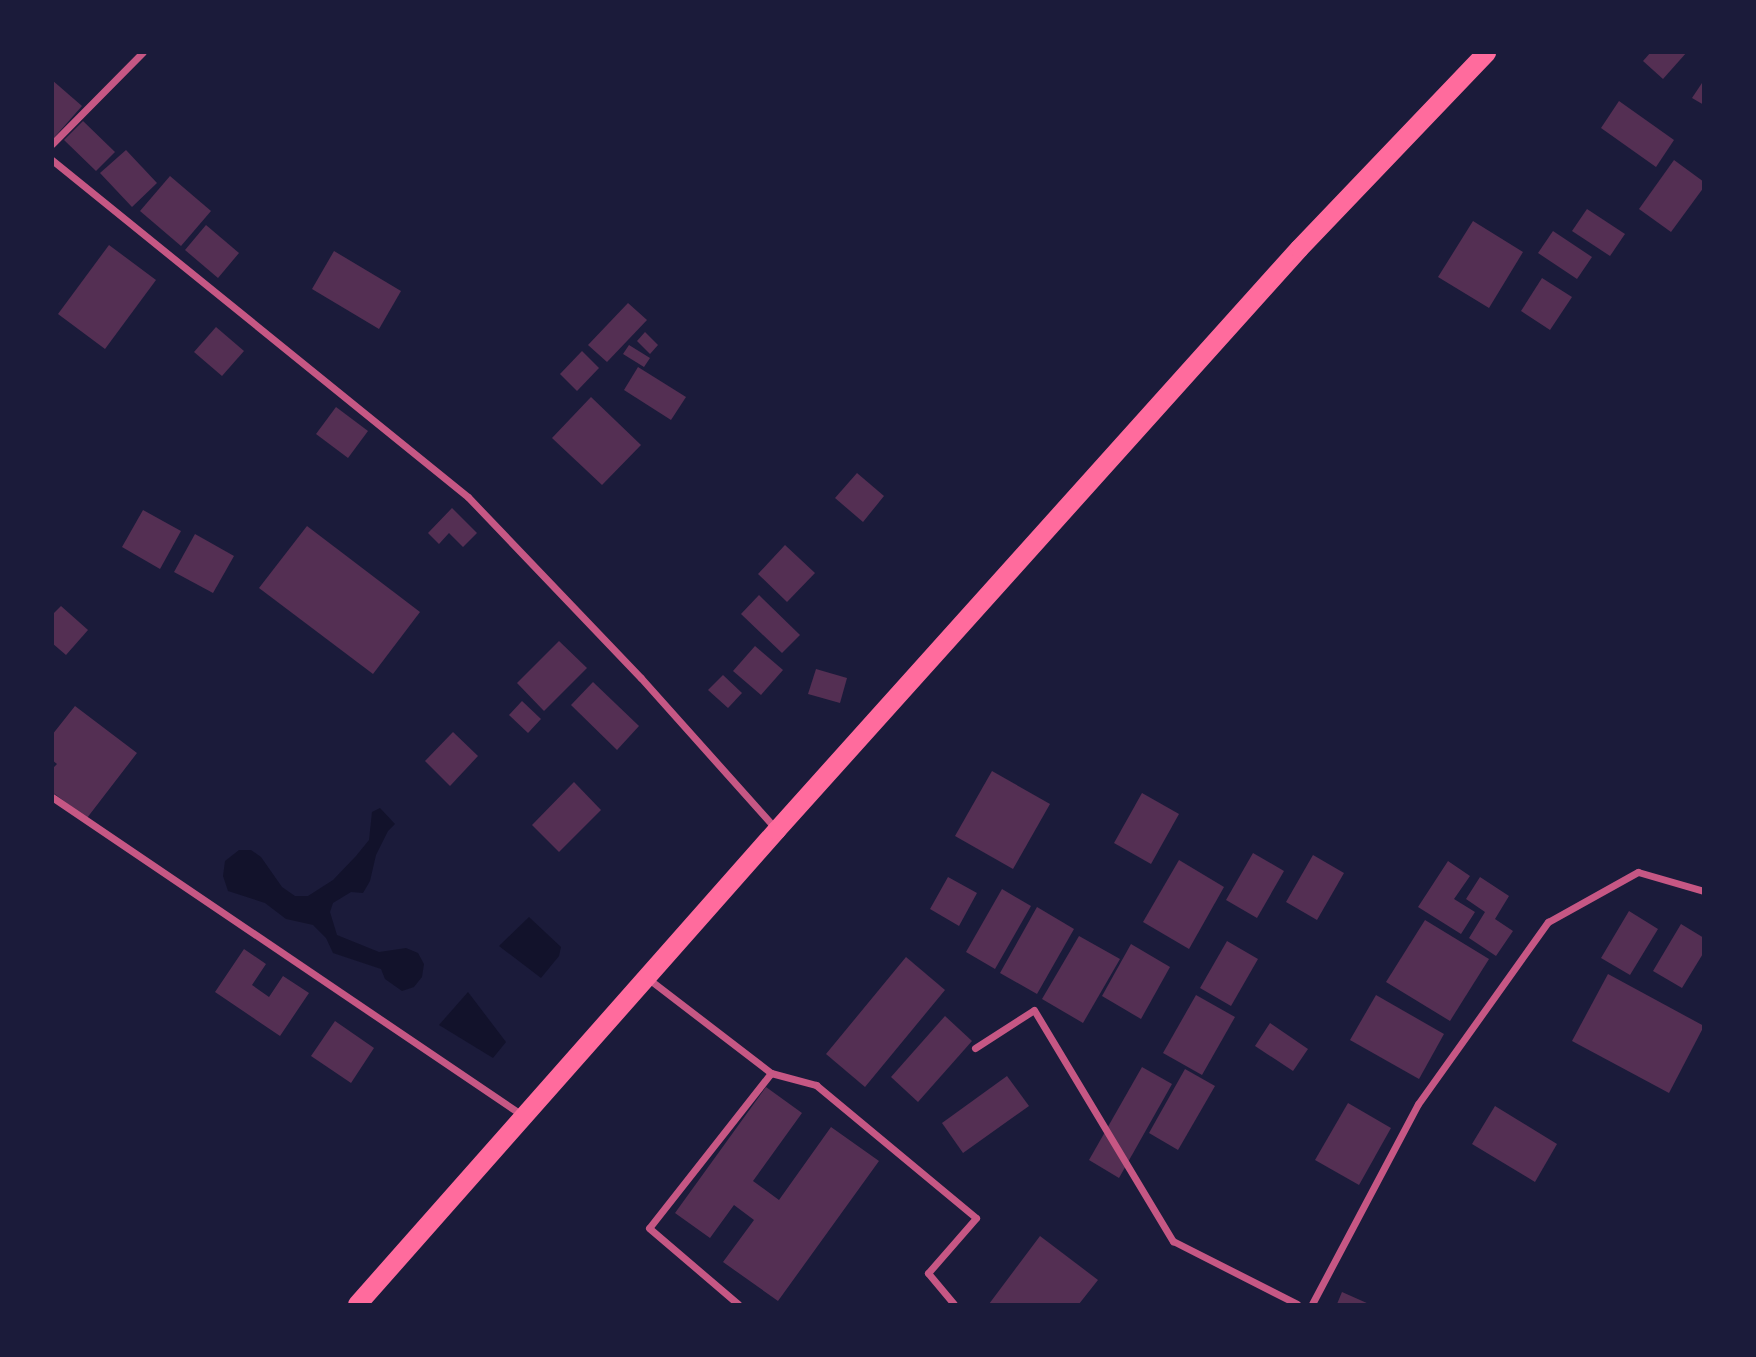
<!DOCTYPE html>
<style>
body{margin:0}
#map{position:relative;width:1756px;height:1357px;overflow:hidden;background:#1b1b3a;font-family:Inter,sans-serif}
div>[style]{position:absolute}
.water>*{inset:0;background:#12122b}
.building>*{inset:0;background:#542f53}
.minor>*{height:7px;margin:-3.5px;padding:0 3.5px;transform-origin:3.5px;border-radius:3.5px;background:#c65784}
.trunk>*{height:19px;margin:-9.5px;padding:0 9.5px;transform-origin:9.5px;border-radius:9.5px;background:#ff6b9d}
span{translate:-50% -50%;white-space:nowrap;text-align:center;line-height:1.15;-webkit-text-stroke:6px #1b1b3a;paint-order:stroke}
.frame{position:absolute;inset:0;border:54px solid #1b1b3a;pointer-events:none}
</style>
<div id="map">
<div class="water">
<i style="clip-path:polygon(380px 808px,395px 824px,388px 831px,376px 855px,370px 881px,363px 893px,351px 892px,333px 903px,330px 912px,337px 935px,379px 952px,406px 948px,418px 953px,424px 964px,422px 977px,414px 987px,402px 991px,385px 979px,381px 969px,333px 953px,326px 938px,313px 925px,286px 919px,265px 903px,228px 891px,223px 876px,225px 861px,239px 850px,251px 850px,261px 857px,282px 887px,295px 896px,308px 896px,333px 880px,356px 856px,369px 840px,372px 812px)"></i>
<i style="clip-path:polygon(529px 917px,561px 947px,559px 956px,541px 978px,499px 946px)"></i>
<i style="clip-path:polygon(468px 992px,506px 1042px,493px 1058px,439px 1025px)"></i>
</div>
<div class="building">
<i style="clip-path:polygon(1651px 52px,1687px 52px,1663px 79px,1643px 61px)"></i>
<i style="clip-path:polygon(52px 80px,82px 106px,52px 140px)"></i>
<i style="clip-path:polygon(1704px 80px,1704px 105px,1692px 98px)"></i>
<i style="clip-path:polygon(1619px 101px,1674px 140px,1656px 167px,1601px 128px)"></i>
<i style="clip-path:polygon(83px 121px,115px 152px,96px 171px,64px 140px)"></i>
<i style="clip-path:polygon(126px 150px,157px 183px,132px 207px,100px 173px)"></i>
<i style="clip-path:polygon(1674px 160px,1704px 182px,1704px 187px,1671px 232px,1639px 209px)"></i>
<i style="clip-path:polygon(170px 176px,211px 211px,181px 246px,140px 211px)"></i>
<i style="clip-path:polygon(1587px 209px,1625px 234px,1610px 256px,1572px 231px)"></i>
<i style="clip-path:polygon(1473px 221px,1523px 252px,1489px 308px,1438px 277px)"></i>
<i style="clip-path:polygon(206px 225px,239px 253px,218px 278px,185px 250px)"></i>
<i style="clip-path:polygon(1553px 231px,1592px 257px,1577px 279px,1538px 253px)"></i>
<i style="clip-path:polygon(109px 245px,156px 280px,105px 349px,58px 314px)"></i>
<i style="clip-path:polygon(334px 251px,401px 291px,379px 329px,312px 289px)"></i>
<i style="clip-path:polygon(1542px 278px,1572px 297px,1550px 330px,1521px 311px)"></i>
<i style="clip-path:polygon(628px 303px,647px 320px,607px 362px,588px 345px)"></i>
<i style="clip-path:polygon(216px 327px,244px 351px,222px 376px,194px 352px)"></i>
<i style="clip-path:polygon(645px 332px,658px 345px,650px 354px,637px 341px)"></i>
<i style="clip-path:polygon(629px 345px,650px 358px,644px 367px,623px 354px)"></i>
<i style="clip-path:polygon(582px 351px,599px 368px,577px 391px,560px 374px)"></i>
<i style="clip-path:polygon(638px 367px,686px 397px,671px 420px,624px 390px)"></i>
<i style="clip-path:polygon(591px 397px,641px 445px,602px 485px,552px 438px)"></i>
<i style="clip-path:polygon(336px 407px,368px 431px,348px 458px,316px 434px)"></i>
<i style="clip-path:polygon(857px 473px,884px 496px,863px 522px,835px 498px)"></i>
<i style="clip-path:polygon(452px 508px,477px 533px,463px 547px,449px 533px,439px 544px,428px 533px)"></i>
<i style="clip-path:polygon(143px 510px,181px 531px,160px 569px,122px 547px)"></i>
<i style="clip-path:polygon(307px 526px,420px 612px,373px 674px,259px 588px)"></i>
<i style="clip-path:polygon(195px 534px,234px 556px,213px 593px,174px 572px)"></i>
<i style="clip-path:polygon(785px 545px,815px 573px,787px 602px,758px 574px)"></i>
<i style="clip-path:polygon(759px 595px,800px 635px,782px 653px,741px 614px)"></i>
<i style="clip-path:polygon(61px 606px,88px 630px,66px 655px,52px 643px,52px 615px)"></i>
<i style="clip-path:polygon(559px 641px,587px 668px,544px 711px,517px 683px)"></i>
<i style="clip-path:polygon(755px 646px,783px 670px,761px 695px,733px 671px)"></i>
<i style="clip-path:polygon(816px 669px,847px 678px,840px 703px,808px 694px)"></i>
<i style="clip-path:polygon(723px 675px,742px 693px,728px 708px,708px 690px)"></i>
<i style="clip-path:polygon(593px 682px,639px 726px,617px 750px,571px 705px)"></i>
<i style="clip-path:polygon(522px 701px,541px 719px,528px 733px,509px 715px)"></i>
<i style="clip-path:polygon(75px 706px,137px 753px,87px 818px,52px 792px,52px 769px,57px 764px,52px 760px,52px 735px)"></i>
<i style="clip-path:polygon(453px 732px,478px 756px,450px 786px,425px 761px)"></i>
<i style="clip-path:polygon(992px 771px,1050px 804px,1013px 869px,955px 836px)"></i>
<i style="clip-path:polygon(574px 782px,601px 810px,559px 852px,532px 825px)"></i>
<i style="clip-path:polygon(1142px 793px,1179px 814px,1151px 864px,1114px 843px)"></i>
<i style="clip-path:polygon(1253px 853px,1284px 871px,1257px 918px,1226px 900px)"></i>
<i style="clip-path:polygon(1313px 855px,1344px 873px,1317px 920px,1286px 902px)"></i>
<i style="clip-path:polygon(1179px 860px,1224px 887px,1189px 949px,1143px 922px)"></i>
<i style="clip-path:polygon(1448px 861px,1470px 876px,1454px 899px,1475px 912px,1461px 934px,1418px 907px)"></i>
<i style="clip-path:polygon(948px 877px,977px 893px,959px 926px,930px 909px)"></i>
<i style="clip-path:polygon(1480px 877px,1509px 896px,1495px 919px,1513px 931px,1496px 956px,1469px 938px,1485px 912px,1466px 899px)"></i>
<i style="clip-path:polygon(1002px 889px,1031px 906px,995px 969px,966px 952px)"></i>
<i style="clip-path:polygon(1037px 907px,1074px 929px,1037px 994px,1000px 973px)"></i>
<i style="clip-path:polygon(1629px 911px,1658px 929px,1630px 975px,1601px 958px)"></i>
<i style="clip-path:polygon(1425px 920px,1489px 959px,1450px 1021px,1386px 982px)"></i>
<i style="clip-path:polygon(1681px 924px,1704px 938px,1704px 952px,1682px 988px,1653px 971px)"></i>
<i style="clip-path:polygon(1079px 936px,1120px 959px,1083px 1023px,1042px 999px)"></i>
<i style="clip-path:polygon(1227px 941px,1258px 959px,1231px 1006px,1200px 988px)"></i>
<i style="clip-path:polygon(1131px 944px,1170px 967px,1141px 1019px,1102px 996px)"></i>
<i style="clip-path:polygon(244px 949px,266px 964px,252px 985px,269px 997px,283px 976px,309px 993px,280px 1036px,215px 992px)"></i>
<i style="clip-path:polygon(906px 957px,945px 990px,865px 1087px,826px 1054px)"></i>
<i style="clip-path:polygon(1608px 974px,1704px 1026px,1669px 1093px,1572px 1041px)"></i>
<i style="clip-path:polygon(1196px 995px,1235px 1017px,1202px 1075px,1163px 1053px)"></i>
<i style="clip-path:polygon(1376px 995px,1444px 1034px,1419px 1079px,1350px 1040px)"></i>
<i style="clip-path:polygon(945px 1016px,972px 1041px,918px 1102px,891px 1077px)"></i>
<i style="clip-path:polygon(335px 1021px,374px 1048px,351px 1083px,311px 1056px)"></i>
<i style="clip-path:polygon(1270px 1023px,1308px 1049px,1293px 1071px,1255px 1046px)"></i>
<i style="clip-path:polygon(1142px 1067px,1172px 1084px,1119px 1178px,1089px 1160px)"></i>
<i style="clip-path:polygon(1185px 1069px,1215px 1086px,1178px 1150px,1149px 1133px)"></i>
<i style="clip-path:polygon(1007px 1076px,1029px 1106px,963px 1153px,942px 1123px)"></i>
<i style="clip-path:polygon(766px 1087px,802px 1113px,753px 1181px,779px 1200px,831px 1127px,879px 1161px,778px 1301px,723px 1262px,754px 1220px,734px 1205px,710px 1238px,675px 1213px)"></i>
<i style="clip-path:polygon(1348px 1103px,1391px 1128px,1359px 1185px,1315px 1160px)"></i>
<i style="clip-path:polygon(1495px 1106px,1557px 1144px,1535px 1182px,1472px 1144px)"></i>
<i style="clip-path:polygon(1040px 1236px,1098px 1280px,1079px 1304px,989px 1304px)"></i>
<i style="clip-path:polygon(1342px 1292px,1369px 1304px,1337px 1304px)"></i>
</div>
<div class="minor">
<i style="left:52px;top:144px;width:129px;rotate:-45.3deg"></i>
<i style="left:52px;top:160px;width:535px;rotate:39.01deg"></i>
<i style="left:468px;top:497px;width:250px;rotate:46.3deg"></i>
<i style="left:641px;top:678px;width:201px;rotate:48.2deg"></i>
<i style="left:52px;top:797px;width:567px;rotate:34.08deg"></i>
<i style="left:646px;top:977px;width:158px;rotate:37.5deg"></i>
<i style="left:771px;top:1073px;width:197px;rotate:128.2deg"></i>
<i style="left:649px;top:1228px;width:117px;rotate:40.5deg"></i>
<i style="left:975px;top:1048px;width:70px;rotate:-32.8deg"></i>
<i style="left:1034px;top:1010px;width:270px;rotate:59deg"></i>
<i style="left:1173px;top:1241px;width:139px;rotate:26.9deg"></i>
<i style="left:771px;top:1073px;width:47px;rotate:14.9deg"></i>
<i style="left:816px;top:1085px;width:208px;rotate:39.7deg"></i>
<i style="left:976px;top:1218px;width:73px;rotate:131.1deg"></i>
<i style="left:928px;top:1273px;width:40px;rotate:50deg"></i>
<i style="left:1312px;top:1304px;width:226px;rotate:-62.1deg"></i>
<i style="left:1418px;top:1104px;width:224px;rotate:-54.5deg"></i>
<i style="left:1548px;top:922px;width:103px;rotate:-29.1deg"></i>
<i style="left:1638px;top:872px;width:69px;rotate:16.1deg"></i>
</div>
<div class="trunk">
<i style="left:357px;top:1304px;width:633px;rotate:-48.52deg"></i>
<i style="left:776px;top:830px;width:782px;rotate:-48.06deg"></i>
<i style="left:1299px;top:248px;width:271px;rotate:-46.3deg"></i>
</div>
<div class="frame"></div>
</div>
